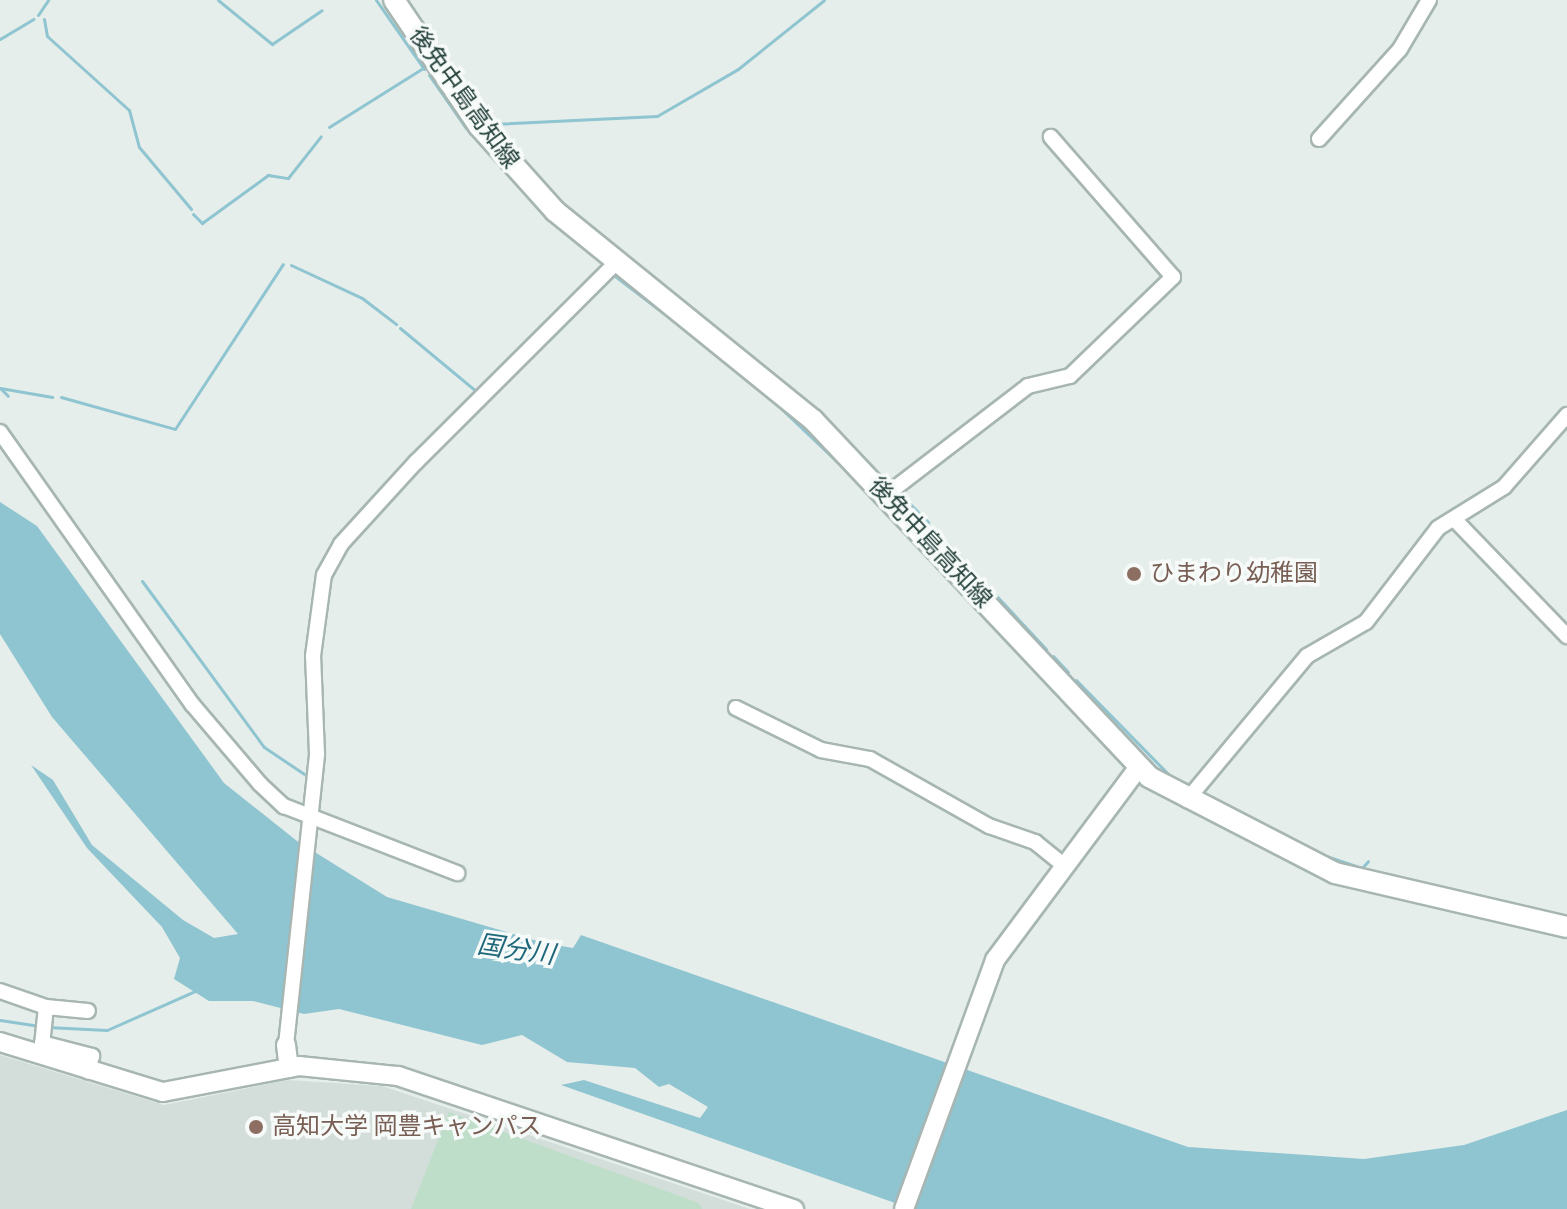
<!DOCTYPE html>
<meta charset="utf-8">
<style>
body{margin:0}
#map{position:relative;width:1567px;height:1209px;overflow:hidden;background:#e5eeea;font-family:"Roboto Condensed","Noto Sans JP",sans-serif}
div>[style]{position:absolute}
.built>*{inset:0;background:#d3deda}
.green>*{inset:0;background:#bfdec9}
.water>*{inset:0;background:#8fc4d1}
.stream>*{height:3px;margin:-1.5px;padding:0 1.5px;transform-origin:1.5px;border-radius:1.5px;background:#8fc4d1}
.roads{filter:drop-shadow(2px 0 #a7b6b2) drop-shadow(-2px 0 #a7b6b2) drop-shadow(0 2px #a7b6b2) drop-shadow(0 -2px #a7b6b2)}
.minor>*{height:14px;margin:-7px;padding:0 7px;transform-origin:7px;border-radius:7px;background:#fff}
.tertiary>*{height:18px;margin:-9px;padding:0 9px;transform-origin:9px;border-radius:9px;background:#fff}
.secondary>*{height:20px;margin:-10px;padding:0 10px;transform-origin:10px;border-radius:10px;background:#fff}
.dots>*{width:22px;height:22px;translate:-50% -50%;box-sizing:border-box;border:4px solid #f6faf8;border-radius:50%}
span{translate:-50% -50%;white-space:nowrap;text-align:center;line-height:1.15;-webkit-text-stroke:7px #f6faf8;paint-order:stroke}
.street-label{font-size:24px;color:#24403a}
.education-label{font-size:24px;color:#785e54}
.left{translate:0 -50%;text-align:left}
.water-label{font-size:26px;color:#1f687b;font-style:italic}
</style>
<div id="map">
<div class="built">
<i style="clip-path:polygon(0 1055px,164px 1105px,288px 1080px,382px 1086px,750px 1209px,0 1209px)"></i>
</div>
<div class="green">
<i style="clip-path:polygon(449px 1112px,699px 1203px,702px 1209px,411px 1209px)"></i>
</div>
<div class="water">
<i style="clip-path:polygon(0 502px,37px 526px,224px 783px,297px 841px,387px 897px,544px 943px,573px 948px,581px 935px,1188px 1147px,1364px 1159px,1464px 1145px,1567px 1110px,1567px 1209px,912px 1209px,561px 1085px,584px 1080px,700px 1118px,708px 1107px,669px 1084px,659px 1087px,635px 1068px,567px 1062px,522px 1035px,482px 1045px,339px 1009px,304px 1014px,253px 1001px,209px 1001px,174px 979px,180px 958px,162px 927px,87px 848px,31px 765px,53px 780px,92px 845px,183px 920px,214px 938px,238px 934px,52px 717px,0 634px)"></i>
</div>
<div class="stream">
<i style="left:218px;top:0;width:70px;rotate:39.2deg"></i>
<i style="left:272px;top:44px;width:60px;rotate:-34.2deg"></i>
<i style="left:376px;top:0;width:84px;rotate:55.2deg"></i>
<i style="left:38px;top:15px;width:18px;rotate:-56deg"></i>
<i style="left:44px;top:19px;width:17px;rotate:80deg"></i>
<i style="left:47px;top:36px;width:110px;rotate:42.1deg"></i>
<i style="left:129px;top:110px;width:38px;rotate:75deg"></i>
<i style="left:139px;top:147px;width:81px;rotate:50deg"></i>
<i style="left:0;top:39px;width:39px;rotate:-31deg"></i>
<i style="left:429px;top:75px;width:65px;rotate:55.1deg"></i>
<i style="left:493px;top:124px;width:164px;rotate:-2.8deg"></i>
<i style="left:657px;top:116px;width:94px;rotate:-30.1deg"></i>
<i style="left:738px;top:69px;width:110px;rotate:-38.7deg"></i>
<i style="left:329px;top:127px;width:111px;rotate:-32.1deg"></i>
<i style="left:193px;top:214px;width:13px;rotate:45deg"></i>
<i style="left:202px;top:223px;width:82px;rotate:-36deg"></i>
<i style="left:268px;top:175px;width:20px;rotate:9deg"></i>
<i style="left:288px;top:178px;width:53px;rotate:-51.8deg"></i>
<i style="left:291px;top:265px;width:78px;rotate:24.9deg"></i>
<i style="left:362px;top:298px;width:43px;rotate:37.4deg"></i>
<i style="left:611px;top:273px;width:117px;rotate:37.4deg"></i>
<i style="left:400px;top:328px;width:100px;rotate:39.7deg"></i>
<i style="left:0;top:388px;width:53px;rotate:9.8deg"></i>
<i style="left:0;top:388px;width:11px;rotate:45deg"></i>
<i style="left:61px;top:397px;width:118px;rotate:15.7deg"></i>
<i style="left:175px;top:429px;width:197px;rotate:-56.8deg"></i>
<i style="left:769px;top:397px;width:112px;rotate:43.5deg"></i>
<i style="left:856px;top:480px;width:37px;rotate:45deg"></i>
<i style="left:900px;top:494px;width:40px;rotate:45deg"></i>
<i style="left:935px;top:530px;width:163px;rotate:47deg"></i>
<i style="left:142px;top:581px;width:206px;rotate:53.7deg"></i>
<i style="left:264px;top:747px;width:48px;rotate:34deg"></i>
<i style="left:1053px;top:656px;width:22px;rotate:47deg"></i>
<i style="left:1076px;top:680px;width:136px;rotate:45.6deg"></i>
<i style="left:1320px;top:854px;width:44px;rotate:18.4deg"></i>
<i style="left:1362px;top:868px;width:9px;rotate:-49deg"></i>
<i style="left:0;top:1020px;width:40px;rotate:8.5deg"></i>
<i style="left:47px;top:1027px;width:60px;rotate:2.9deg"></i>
<i style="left:107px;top:1030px;width:96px;rotate:-23.9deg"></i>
</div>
<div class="roads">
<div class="minor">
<i style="left:1319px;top:139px;width:121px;rotate:-48deg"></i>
<i style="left:1400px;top:49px;width:57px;rotate:-59.4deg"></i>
<i style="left:0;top:432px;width:333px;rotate:54.8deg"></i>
<i style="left:192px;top:704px;width:105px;rotate:49.6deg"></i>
<i style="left:260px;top:784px;width:33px;rotate:43deg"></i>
<i style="left:284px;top:806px;width:186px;rotate:21.2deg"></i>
<i style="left:886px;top:495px;width:179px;rotate:-37.5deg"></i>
<i style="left:1028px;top:386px;width:43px;rotate:-13.4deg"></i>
<i style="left:1070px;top:376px;width:143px;rotate:-43.9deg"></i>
<i style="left:1173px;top:277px;width:186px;rotate:-131.1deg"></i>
<i style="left:1454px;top:519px;width:163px;rotate:46deg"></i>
<i style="left:736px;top:708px;width:95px;rotate:26.3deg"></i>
<i style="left:821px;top:750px;width:50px;rotate:10.4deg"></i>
<i style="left:870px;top:759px;width:137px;rotate:29.4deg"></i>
<i style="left:989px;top:826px;width:49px;rotate:19.2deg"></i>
<i style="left:1035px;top:842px;width:35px;rotate:39deg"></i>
<i style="left:1187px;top:800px;width:187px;rotate:-50.2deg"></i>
<i style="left:1307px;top:656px;width:68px;rotate:-30deg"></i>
<i style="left:1366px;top:622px;width:118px;rotate:-52.5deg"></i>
<i style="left:1438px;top:528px;width:78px;rotate:-31.8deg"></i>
<i style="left:1504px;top:487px;width:96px;rotate:-48.8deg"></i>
<i style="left:0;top:991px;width:49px;rotate:19.2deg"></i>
<i style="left:46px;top:1007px;width:36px;rotate:96deg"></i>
<i style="left:42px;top:1043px;width:52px;rotate:14.6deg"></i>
<i style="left:92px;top:1056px;width:16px;rotate:105deg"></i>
<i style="left:46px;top:1007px;width:42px;rotate:5.4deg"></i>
<i style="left:286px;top:1045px;width:293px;rotate:-83.9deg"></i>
<i style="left:317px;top:754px;width:98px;rotate:-92.3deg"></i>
<i style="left:313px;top:656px;width:82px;rotate:-82.3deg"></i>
<i style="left:324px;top:575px;width:35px;rotate:-61deg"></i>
<i style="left:341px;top:544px;width:111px;rotate:-47.6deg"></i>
<i style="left:416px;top:462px;width:284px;rotate:-44.9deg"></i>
</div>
<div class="tertiary">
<i style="left:0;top:1042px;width:170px;rotate:17.1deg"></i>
<i style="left:163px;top:1092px;width:138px;rotate:-10.8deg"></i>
<i style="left:299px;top:1066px;width:100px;rotate:5.8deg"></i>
<i style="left:398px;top:1076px;width:418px;rotate:18.6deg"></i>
<i style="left:286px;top:1045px;width:23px;rotate:83deg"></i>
<i style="left:904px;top:1209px;width:265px;rotate:-69.9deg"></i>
<i style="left:995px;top:960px;width:239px;rotate:-53.3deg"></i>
</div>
<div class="secondary">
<i style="left:394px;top:0;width:152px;rotate:56deg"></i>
<i style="left:479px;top:126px;width:114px;rotate:48.2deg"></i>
<i style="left:555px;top:211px;width:332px;rotate:39deg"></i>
<i style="left:813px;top:420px;width:490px;rotate:46.7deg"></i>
<i style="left:1149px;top:777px;width:209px;rotate:27.3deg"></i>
<i style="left:1335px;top:873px;width:238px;rotate:13.1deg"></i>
</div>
</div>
<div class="dots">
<i style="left:1134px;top:574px;background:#8d6e63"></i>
<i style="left:256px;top:1127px;background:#8d6e63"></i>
</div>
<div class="street-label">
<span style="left:464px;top:98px;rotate:54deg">後免中島高知線</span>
<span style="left:930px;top:543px;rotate:47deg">後免中島高知線</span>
</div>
<div class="education-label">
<span class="left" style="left:1150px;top:574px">ひまわり幼稚園</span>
<span class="left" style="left:272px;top:1127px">高知大学 岡豊キャンパス</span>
</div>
<div class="water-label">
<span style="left:516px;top:950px;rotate:8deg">国分川</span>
</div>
</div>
